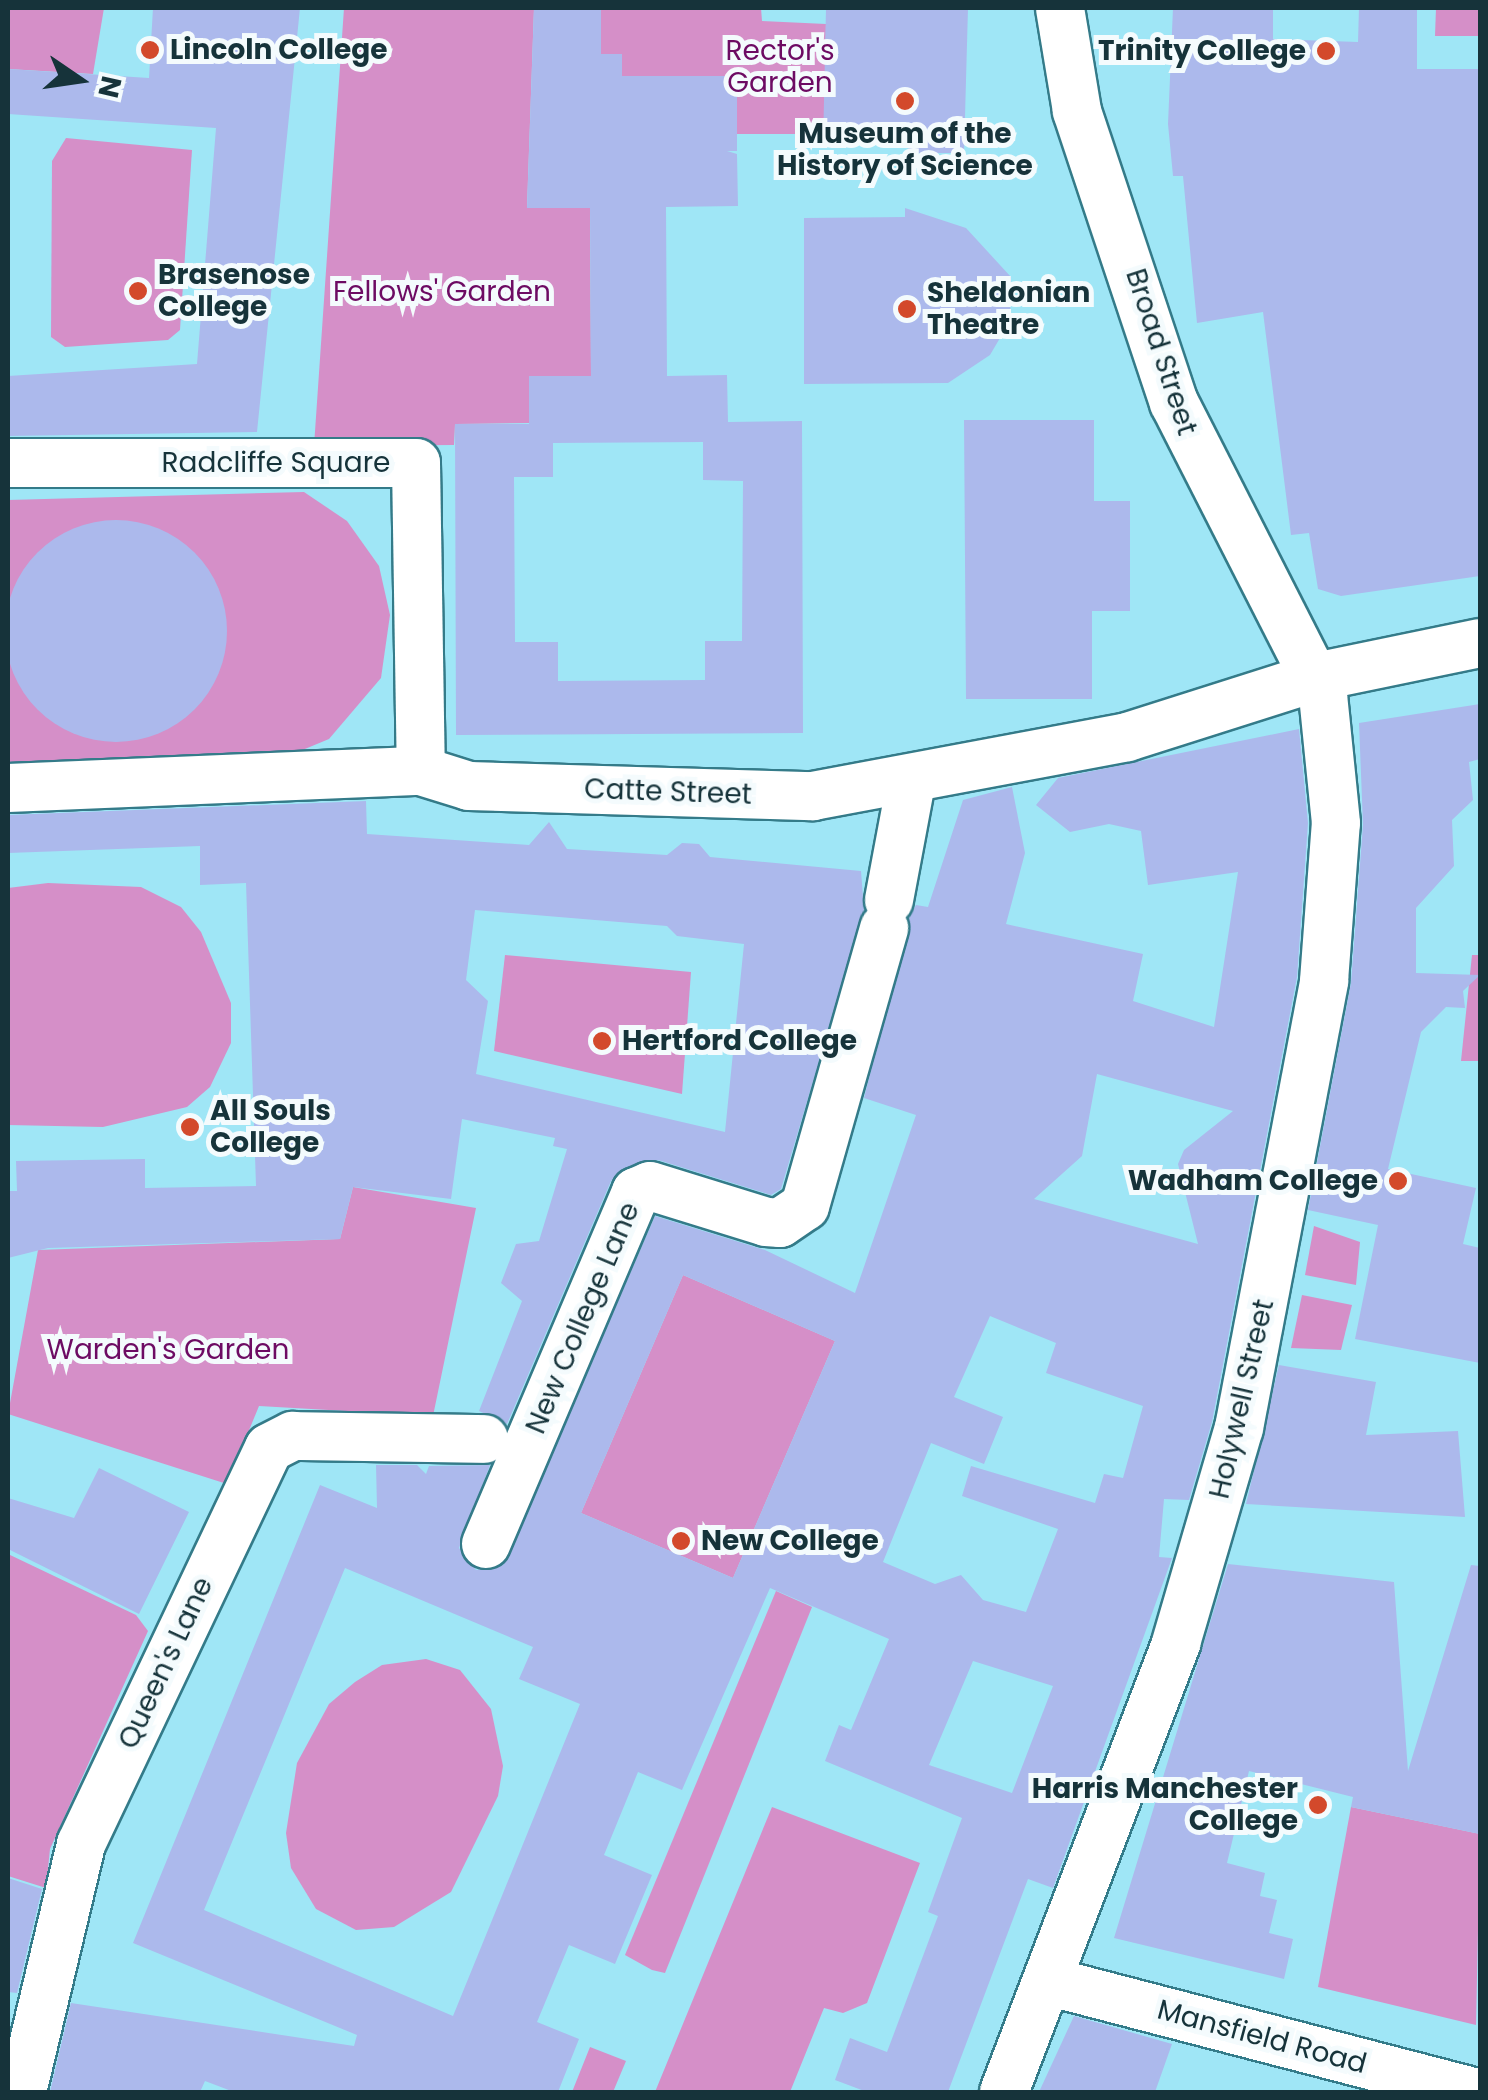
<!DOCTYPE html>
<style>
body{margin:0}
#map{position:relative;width:1488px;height:2100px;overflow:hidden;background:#9fe6f6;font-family:Poppins,sans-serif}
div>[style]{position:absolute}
.green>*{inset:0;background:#d58fc8}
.building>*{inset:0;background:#acb9ec}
.round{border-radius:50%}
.roads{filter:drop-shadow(2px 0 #347b89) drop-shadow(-2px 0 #347b89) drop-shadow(0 2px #347b89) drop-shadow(0 -2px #347b89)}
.street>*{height:48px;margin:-24px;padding:0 24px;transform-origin:24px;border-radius:24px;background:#fff}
.dots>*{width:28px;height:28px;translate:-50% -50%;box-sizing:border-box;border:5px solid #f4fbfd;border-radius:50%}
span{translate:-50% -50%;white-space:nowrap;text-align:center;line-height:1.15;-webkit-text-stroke:10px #f4fbfd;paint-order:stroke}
.poi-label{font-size:28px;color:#16333a;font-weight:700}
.left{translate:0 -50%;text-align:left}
.right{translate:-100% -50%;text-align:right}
.park-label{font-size:28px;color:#6d0b63}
.street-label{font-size:28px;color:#16333a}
.frame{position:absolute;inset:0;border:10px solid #16333a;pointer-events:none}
.north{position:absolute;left:30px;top:30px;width:100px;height:100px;-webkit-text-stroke:8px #f4fbfd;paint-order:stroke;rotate:103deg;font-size:28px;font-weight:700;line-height:40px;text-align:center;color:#16333a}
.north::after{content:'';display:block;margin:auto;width:35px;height:45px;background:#16333a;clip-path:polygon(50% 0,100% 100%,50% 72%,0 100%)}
</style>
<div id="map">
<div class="green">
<i style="clip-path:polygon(8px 8px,104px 8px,93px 74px,8px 69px)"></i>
<i style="clip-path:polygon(344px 8px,534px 8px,527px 207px,590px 208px,591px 376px,529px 376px,529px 423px,455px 424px,454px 445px,314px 446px)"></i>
<i style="clip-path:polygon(601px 8px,761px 8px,762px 21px,826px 24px,824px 134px,737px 134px,737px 76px,622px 76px,622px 54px,601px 54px)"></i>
<i style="clip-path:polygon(1436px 8px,1480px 8px,1480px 36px,1435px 36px)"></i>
<i style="clip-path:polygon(66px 138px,192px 150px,180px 330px,168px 340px,65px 347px,51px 337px,52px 161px)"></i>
<i style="clip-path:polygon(304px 492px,347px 521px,379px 566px,390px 615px,381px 678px,329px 739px,288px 756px,8px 769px,8px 500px)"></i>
<i style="clip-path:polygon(48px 883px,141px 887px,181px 907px,201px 932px,231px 1003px,231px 1043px,210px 1087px,187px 1107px,103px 1127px,8px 1125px,8px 888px)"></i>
<i style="clip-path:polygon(505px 955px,691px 972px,682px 1094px,494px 1051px)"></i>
<i style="clip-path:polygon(1472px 955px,1480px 955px,1480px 1061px,1461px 1061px)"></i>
<i style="clip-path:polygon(353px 1187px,476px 1208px,433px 1416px,259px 1406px,227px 1484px,8px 1414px,38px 1250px,340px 1239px)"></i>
<i style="clip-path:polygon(1314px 1226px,1360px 1242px,1356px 1285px,1305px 1275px)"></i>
<i style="clip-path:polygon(683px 1275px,835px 1341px,733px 1578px,581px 1513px)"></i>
<i style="clip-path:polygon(1302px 1295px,1352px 1305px,1341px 1350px,1291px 1348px)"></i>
<i style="clip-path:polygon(8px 1554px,136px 1615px,148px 1631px,50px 1849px,46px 1888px,8px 1876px)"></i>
<i style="clip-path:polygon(776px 1591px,812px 1607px,665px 1973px,652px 1970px,625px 1955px)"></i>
<i style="clip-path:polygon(426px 1659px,460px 1670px,491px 1709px,503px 1766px,498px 1796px,451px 1892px,394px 1927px,356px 1930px,316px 1909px,291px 1868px,286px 1833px,297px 1763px,329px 1704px,355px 1682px,382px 1665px)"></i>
<i style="clip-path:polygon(772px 1807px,920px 1863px,867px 2003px,843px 2013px,824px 2008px,790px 2092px,655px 2092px)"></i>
<i style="clip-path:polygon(1351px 1807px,1480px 1834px,1476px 2025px,1318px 1987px)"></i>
<i style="clip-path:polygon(590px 2047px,626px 2061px,613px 2092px,572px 2092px)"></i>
</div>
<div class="building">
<i style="clip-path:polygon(153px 8px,300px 8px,257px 432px,8px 436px,8px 376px,197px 364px,216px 128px,8px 114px,8px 69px,149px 78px)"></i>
<i style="clip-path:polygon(evenodd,534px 8px,601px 8px,601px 54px,622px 54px,622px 76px,737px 76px,737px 151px,727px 151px,737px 154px,738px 206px,666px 207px,667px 376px,727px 375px,728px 422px,802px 421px,803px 733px,456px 735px,455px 424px,529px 424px,529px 376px,591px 376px,590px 208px,527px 208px,534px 8px,703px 442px,703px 480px,743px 481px,742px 641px,705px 641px,705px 680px,558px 681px,558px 642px,515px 642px,514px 477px,553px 477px,553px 443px,703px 442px)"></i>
<i style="clip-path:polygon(826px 8px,968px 8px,964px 153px,908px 153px,909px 143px,823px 146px)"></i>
<i style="clip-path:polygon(1173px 8px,1273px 8px,1273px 39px,1358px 42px,1359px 8px,1417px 8px,1417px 69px,1480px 69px,1480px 576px,1341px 596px,1318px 589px,1309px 533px,1291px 535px,1263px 312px,1197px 323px,1183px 176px,1173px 176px,1168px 124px)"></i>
<i style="clip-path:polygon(905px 208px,966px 228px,1011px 277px,1010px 321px,990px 355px,948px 383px,804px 384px,804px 218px,905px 217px)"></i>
<i style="clip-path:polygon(964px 420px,1094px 420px,1094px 501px,1130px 501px,1130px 611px,1092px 611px,1092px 699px,966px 699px)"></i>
<i class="round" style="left:5px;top:520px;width:222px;height:222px"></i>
<i style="clip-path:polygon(1480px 704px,1480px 759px,1469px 762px,1473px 800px,1452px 820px,1454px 866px,1416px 908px,1416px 973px,1480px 975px,1463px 991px,1465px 1008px,1446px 1007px,1421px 1032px,1388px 1169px,1476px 1188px,1463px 1244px,1480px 1248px,1480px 1363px,1355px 1339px,1378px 1225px,1308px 1210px,1351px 983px,1363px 825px,1359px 723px)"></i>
<i style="clip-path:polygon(evenodd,1299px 729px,1308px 823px,1297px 977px,1212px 1422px,1189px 1500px,1164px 1499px,1159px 1557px,1172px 1558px,1053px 1888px,1028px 1879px,948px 2092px,867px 2092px,835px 2080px,850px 2038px,887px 2052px,938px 1916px,928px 1912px,962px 1818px,825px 1761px,839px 1725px,851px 1730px,889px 1639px,770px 1588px,682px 1790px,638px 1772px,604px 1855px,652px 1875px,615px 1964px,569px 1945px,537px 2022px,579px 2039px,558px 2092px,234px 2092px,205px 2081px,200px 2092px,50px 2092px,71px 2003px,354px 2046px,357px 2035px,133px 1943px,320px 1485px,377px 1508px,376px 1465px,417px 1465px,426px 1474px,429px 1466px,490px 1465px,459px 1548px,476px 1570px,503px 1565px,655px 1216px,765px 1250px,855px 1293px,916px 1115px,864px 1098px,909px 918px,916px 905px,928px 907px,963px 800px,1012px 787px,1025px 853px,1006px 924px,1143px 954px,1133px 1001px,1214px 1027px,1238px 872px,1148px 885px,1141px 831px,1109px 824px,1070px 832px,1036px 805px,1058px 778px,1299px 729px,1097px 1074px,1233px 1111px,1184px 1150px,1178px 1164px,1198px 1244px,1034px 1199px,1082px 1156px,1097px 1074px,1299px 729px,683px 1275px,835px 1341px,733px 1578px,581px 1513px,683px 1275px,1299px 729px,990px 1316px,1056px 1343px,1046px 1373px,1143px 1406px,1123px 1478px,1104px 1474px,1095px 1503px,971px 1466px,962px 1496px,1058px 1529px,1026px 1612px,983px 1600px,961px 1575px,935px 1584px,883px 1562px,931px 1443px,984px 1464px,1003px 1417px,954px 1397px,990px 1316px,1299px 729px,345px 1568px,533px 1647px,519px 1679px,580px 1704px,453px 2016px,204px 1910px,345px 1568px,1299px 729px,973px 1661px,1053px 1686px,1012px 1793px,929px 1765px,973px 1661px)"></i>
<i style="clip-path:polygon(evenodd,366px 801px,367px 834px,529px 845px,549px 822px,567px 849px,667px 855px,682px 843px,699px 844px,710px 857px,861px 871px,864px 910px,781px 1189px,771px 1195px,658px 1160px,624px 1168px,611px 1181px,507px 1424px,479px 1411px,522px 1301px,501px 1283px,516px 1244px,539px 1241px,567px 1149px,553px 1146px,555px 1138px,462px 1119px,451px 1199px,353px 1187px,340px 1239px,48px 1248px,8px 1258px,8px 1191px,17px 1191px,16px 1161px,145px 1159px,145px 1188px,256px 1186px,246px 883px,200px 885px,200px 846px,8px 853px,8px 815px,366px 801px,475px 910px,667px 926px,677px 936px,744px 944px,725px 1132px,476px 1074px,488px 1001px,466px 980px,475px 910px)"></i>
<i style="clip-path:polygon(1279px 1365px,1376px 1382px,1366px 1435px,1458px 1431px,1465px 1517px,1246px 1504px)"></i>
<i style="clip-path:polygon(99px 1468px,189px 1512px,139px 1614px,8px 1549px,8px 1498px,74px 1518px)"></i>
<i style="clip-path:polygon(1228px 1564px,1394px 1582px,1408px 1771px,1471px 1565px,1480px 1566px,1480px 1834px,1351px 1807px,1353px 1797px,1249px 1771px,1227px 1863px,1265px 1873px,1260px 1896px,1277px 1900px,1269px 1933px,1293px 1939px,1284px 1979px,1114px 1938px)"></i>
<i style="clip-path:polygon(8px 1878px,42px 1889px,17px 1993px,8px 1992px)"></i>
<i style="clip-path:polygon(1074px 2016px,1172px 2044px,1155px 2092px,1039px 2092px)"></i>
</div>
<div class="roads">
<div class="street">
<i style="left:8px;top:463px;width:408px"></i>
<i style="left:416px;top:463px;width:308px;rotate:89.1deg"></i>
<i style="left:8px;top:788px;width:413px;rotate:-2.4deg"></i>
<i style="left:421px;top:771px;width:50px;rotate:17.4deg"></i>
<i style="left:469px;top:786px;width:344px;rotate:1.7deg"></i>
<i style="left:813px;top:796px;width:319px;rotate:-10.6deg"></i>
<i style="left:1127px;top:737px;width:198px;rotate:-17.6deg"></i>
<i style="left:1316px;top:677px;width:167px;rotate:-11.7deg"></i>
<i style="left:889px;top:900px;width:119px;rotate:-79.4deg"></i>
<i style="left:486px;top:1544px;width:383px;rotate:-66.9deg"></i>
<i style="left:636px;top:1192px;width:15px;rotate:-23deg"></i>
<i style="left:650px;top:1186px;width:121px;rotate:17.2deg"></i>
<i style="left:766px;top:1222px;width:14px;rotate:4deg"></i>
<i style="left:780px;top:1223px;width:30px;rotate:-34deg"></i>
<i style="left:805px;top:1206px;width:289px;rotate:-74.1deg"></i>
<i style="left:1051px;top:1982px;width:436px;rotate:14.6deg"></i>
<i style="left:22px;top:2092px;width:255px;rotate:-76.6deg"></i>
<i style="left:81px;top:1844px;width:438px;rotate:-64.6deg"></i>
<i style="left:269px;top:1448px;width:27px;rotate:-27deg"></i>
<i style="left:293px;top:1436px;width:191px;rotate:0.9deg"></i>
<i style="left:1004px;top:2092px;width:481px;rotate:-69deg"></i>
<i style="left:1176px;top:1643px;width:224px;rotate:-73.7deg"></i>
<i style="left:1239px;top:1428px;width:455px;rotate:-79.2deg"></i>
<i style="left:1324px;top:981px;width:158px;rotate:-85.7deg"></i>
<i style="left:1336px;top:823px;width:129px;rotate:-95.8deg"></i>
<i style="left:1323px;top:695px;width:328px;rotate:-117deg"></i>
<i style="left:1174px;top:403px;width:308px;rotate:-108.4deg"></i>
<i style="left:1077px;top:111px;width:104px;rotate:-99.4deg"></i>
</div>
</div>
<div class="dots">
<i style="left:150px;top:50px;background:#d3492b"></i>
<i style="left:1326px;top:51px;background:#d3492b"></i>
<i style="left:905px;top:101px;background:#d3492b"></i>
<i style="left:138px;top:291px;background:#d3492b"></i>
<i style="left:907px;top:309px;background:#d3492b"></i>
<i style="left:602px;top:1041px;background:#d3492b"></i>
<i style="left:190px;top:1127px;background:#d3492b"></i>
<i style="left:1398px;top:1181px;background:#d3492b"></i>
<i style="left:681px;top:1541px;background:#d3492b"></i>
<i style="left:1318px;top:1805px;background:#d3492b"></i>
</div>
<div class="poi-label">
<span class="left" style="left:170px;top:50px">Lincoln College</span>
<span class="right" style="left:1306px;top:51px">Trinity College</span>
<span style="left:905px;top:150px">Museum of the<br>History of Science</span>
<span class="left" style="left:158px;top:291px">Brasenose<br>College</span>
<span class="left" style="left:927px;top:309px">Sheldonian<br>Theatre</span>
<span class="left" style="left:622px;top:1041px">Hertford College</span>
<span class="left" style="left:210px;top:1127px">All Souls<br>College</span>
<span class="right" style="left:1378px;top:1181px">Wadham College</span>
<span class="left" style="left:701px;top:1541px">New College</span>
<span class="right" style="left:1298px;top:1805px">Harris Manchester<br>College</span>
</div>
<div class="park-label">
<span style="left:780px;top:67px">Rector's<br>Garden</span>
<span style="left:442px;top:292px">Fellows' Garden</span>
<span style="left:168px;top:1350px">Warden's Garden</span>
</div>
<div class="street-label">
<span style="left:1161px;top:352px;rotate:72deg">Broad Street</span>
<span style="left:276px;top:463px">Radcliffe Square</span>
<span style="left:668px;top:792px;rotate:2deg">Catte Street</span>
<span style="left:583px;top:1318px;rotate:-67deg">New College Lane</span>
<span style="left:1242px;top:1399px;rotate:-77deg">Holywell Street</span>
<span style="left:166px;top:1663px;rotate:-65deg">Queen's Lane</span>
<span style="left:1262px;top:2037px;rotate:15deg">Mansfield Road</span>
</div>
<div class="frame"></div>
<div class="north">N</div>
</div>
